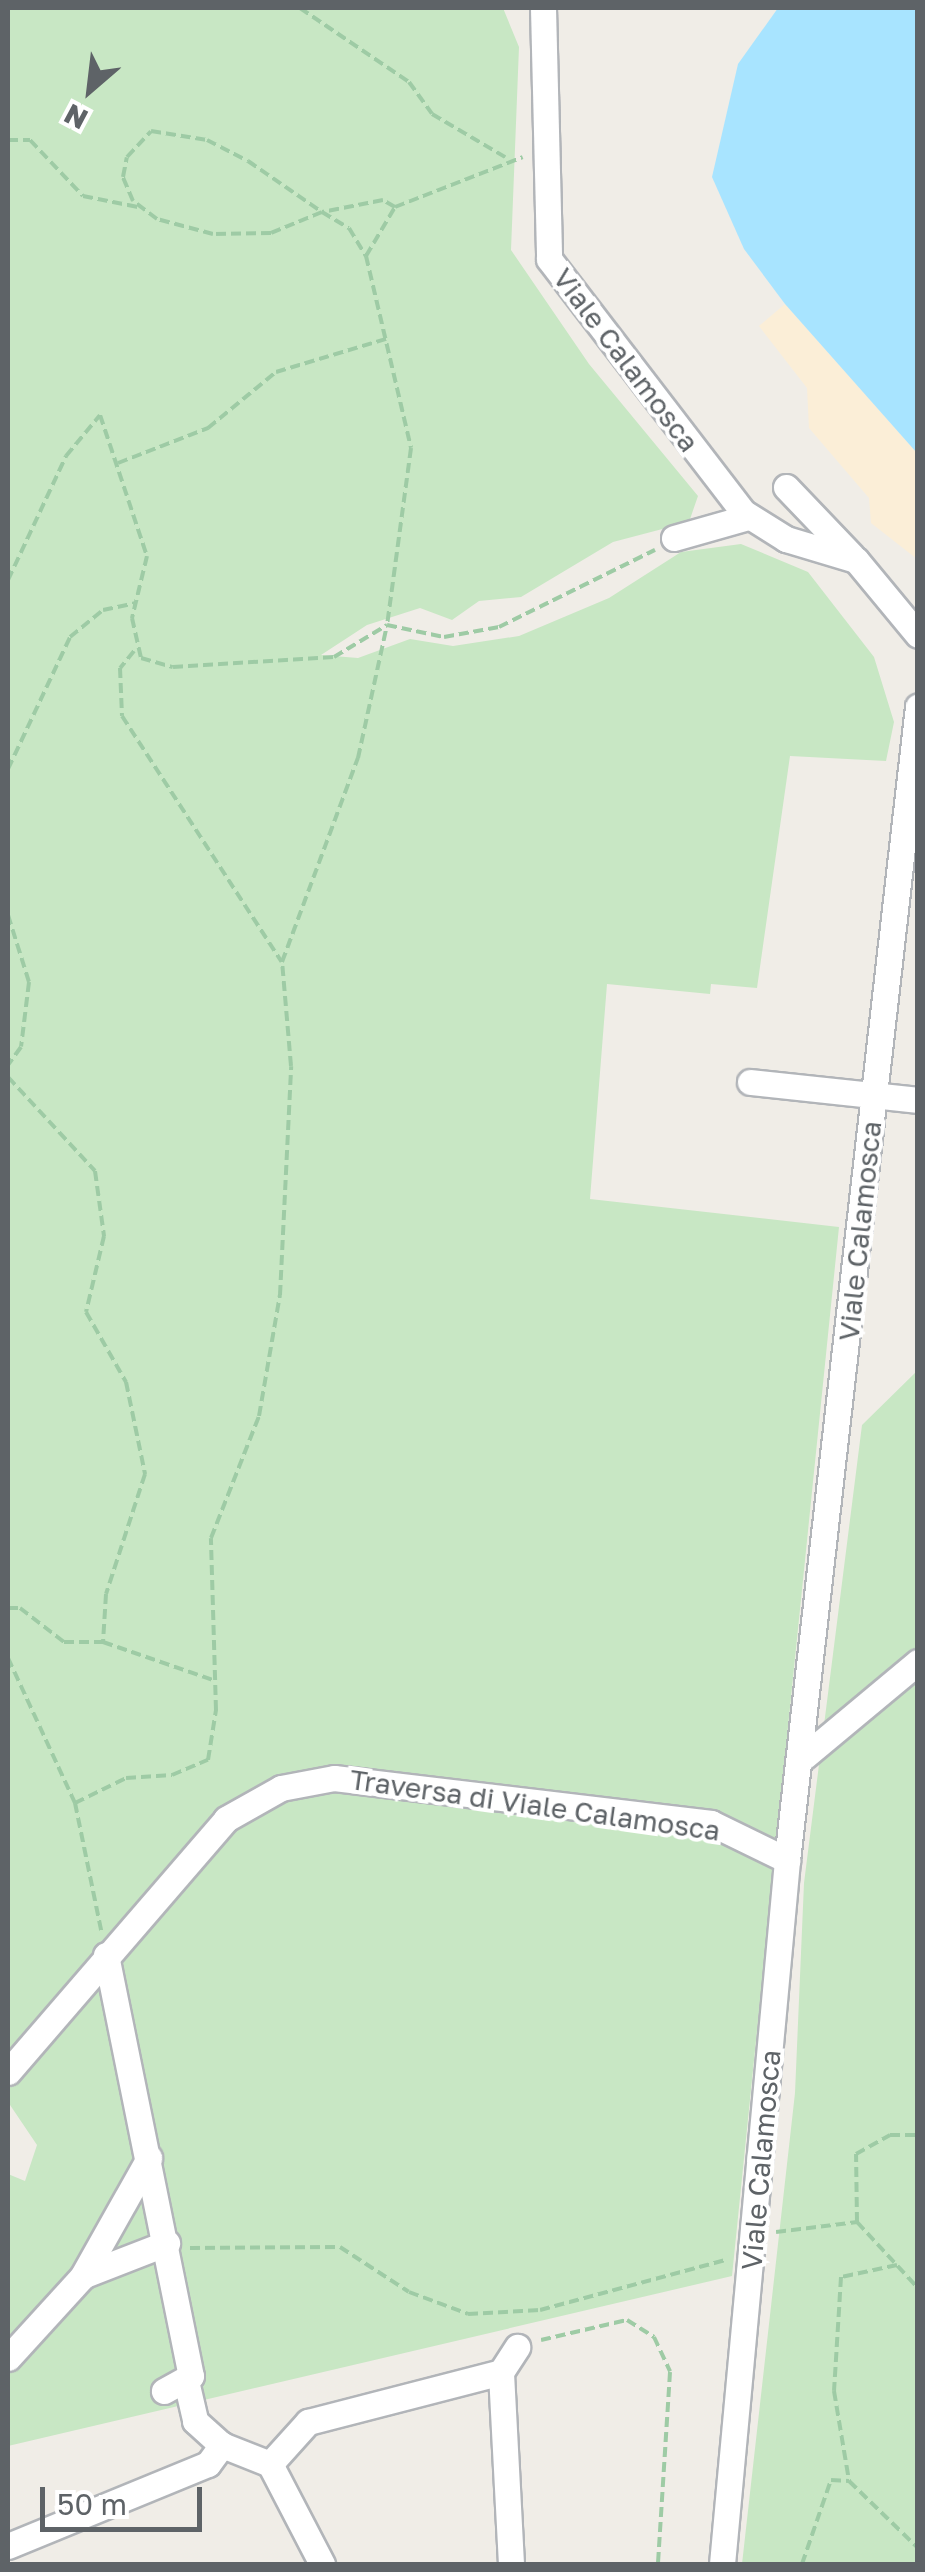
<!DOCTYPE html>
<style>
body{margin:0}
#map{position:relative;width:925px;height:2572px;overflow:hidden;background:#f0ede7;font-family:"Golos Text",sans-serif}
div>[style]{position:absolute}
.green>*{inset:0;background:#c8e7c4}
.sand>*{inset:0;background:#fbeed7}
.water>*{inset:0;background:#a8e4ff}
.path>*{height:4px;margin-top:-2px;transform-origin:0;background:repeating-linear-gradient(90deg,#9ecba5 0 10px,transparent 0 15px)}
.roads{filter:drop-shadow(2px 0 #b2b5b9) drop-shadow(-2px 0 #b2b5b9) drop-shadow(0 2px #b2b5b9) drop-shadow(0 -2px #b2b5b9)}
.minor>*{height:25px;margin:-12.5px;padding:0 12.5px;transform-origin:12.5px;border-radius:12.5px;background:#fff}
span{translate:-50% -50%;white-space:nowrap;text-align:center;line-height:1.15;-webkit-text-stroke:8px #fff;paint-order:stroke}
.street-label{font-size:28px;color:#5e6367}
.frame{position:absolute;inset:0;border:10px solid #5e6367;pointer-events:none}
.north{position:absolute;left:40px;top:40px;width:100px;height:100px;-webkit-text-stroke:8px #fff;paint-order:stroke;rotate:208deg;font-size:28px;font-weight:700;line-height:40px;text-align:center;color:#5e6367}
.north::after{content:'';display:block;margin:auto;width:35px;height:45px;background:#5e6367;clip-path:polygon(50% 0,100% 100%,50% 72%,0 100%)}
.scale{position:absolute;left:40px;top:2487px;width:162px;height:45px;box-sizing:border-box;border:5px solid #5e6367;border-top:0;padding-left:12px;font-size:30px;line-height:35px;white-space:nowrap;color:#5e6367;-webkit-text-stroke:8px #fff;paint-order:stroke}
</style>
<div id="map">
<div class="green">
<i style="clip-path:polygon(8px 8px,503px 8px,519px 47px,511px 250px,589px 364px,698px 496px,689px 522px,613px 542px,521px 597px,479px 601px,452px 620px,420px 608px,367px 625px,321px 655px,358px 658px,410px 639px,453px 646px,519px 636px,609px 598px,681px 552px,741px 544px,808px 572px,874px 657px,894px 722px,886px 761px,790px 756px,757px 988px,711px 984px,710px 994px,607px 984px,590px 1199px,839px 1227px,732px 2276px,8px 2446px,8px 2174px,25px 2181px,37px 2145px,8px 2102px)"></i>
<i style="clip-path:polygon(917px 1371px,917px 2564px,742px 2564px,795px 2093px,804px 1883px,862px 1425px)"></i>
</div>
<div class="sand">
<i style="clip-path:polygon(785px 304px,917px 453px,917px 559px,871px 523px,869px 498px,809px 428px,807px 388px,759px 326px)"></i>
</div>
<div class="water">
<i style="clip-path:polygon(778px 8px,917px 8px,917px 453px,785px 304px,744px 249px,712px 177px,738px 64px)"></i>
</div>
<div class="path">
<i style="left:300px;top:8px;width:132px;rotate:34.2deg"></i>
<i style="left:409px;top:82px;width:39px;rotate:54deg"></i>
<i style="left:432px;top:114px;width:85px;rotate:30.5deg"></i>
<i style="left:8px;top:140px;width:22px"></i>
<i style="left:30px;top:140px;width:77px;rotate:46.6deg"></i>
<i style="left:83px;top:196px;width:56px;rotate:11.3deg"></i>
<i style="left:395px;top:207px;width:137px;rotate:-21.3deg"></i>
<i style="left:366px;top:256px;width:57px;rotate:-59.4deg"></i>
<i style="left:395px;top:207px;width:14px;rotate:-150deg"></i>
<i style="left:383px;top:200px;width:62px;rotate:168.9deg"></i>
<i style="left:322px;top:212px;width:55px;rotate:157.6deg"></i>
<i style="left:271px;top:233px;width:58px;rotate:179deg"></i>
<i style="left:213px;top:234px;width:58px;rotate:-165deg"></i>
<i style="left:157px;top:219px;width:30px;rotate:-143deg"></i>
<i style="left:133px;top:201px;width:26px;rotate:-113deg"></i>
<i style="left:123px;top:177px;width:20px;rotate:-79deg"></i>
<i style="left:127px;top:157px;width:35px;rotate:-47deg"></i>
<i style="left:151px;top:131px;width:57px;rotate:9.1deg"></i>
<i style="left:207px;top:140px;width:46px;rotate:27.1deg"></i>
<i style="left:248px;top:161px;width:90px;rotate:34.6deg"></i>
<i style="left:322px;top:212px;width:31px;rotate:31deg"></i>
<i style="left:349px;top:228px;width:33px;rotate:59deg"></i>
<i style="left:366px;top:256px;width:197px;rotate:76.8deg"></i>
<i style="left:411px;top:448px;width:179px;rotate:97.7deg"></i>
<i style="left:387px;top:625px;width:58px;rotate:11.9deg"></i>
<i style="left:444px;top:637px;width:56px;rotate:-10.3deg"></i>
<i style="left:499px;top:627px;width:174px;rotate:-26.3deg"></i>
<i style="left:118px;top:463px;width:97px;rotate:-21.3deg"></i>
<i style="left:208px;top:428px;width:88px;rotate:-39.5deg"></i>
<i style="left:276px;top:372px;width:115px;rotate:-16.7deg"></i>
<i style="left:8px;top:580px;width:137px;rotate:-64.9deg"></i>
<i style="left:66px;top:456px;width:53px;rotate:-50.3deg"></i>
<i style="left:100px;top:415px;width:149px;rotate:71.6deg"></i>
<i style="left:147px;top:556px;width:64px;rotate:103.6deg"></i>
<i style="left:132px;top:618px;width:41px;rotate:77.3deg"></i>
<i style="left:141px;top:658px;width:33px;rotate:16deg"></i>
<i style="left:173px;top:667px;width:161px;rotate:-3.6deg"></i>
<i style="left:334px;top:657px;width:62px;rotate:-31.1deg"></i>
<i style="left:134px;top:651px;width:22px;rotate:129deg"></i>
<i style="left:120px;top:668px;width:48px;rotate:87.6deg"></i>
<i style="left:122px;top:716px;width:293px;rotate:57deg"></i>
<i style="left:8px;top:769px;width:146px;rotate:-64.8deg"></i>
<i style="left:70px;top:637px;width:43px;rotate:-39.3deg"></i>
<i style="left:103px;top:610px;width:34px;rotate:-12deg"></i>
<i style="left:8px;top:915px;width:70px;rotate:72.6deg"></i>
<i style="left:29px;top:982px;width:65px;rotate:97deg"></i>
<i style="left:21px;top:1047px;width:22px;rotate:126deg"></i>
<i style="left:8px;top:1077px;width:128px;rotate:47.2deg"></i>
<i style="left:95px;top:1171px;width:66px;rotate:82.1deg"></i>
<i style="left:104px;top:1236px;width:78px;rotate:103.3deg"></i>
<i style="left:86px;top:1312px;width:81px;rotate:60.3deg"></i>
<i style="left:126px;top:1382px;width:94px;rotate:78.3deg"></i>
<i style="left:145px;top:1474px;width:126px;rotate:108deg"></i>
<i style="left:106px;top:1594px;width:48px;rotate:93.6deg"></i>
<i style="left:8px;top:1608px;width:12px"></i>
<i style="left:20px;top:1608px;width:56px;rotate:37.7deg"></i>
<i style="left:64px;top:1642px;width:39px"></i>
<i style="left:103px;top:1642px;width:116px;rotate:19.1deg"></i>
<i style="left:8px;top:1658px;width:160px;rotate:65.2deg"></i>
<i style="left:75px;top:1803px;width:130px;rotate:78.4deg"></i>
<i style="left:75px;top:1803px;width:57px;rotate:-26.1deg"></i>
<i style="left:126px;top:1778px;width:46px;rotate:-3.7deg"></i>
<i style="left:172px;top:1775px;width:39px;rotate:-23deg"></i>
<i style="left:208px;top:1760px;width:51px;rotate:-80.9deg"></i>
<i style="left:216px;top:1710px;width:172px;rotate:-91.7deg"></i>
<i style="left:211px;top:1538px;width:131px;rotate:-68.5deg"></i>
<i style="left:259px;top:1416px;width:123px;rotate:-80.2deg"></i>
<i style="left:280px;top:1295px;width:229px;rotate:-87.2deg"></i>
<i style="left:291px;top:1066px;width:104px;rotate:-94.9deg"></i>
<i style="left:282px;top:962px;width:218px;rotate:-69.6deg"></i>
<i style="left:358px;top:758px;width:136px;rotate:-77.7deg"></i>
<i style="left:857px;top:2222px;width:68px;rotate:-90.8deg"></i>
<i style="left:856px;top:2154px;width:39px;rotate:-29deg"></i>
<i style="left:890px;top:2135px;width:28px"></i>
<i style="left:776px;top:2232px;width:82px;rotate:-7deg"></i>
<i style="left:857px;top:2222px;width:90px;rotate:47.3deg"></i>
<i style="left:190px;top:2248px;width:150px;rotate:-0.4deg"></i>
<i style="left:340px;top:2247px;width:82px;rotate:33.1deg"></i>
<i style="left:409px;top:2292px;width:63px;rotate:20.4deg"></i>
<i style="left:468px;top:2314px;width:72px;rotate:-3.2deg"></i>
<i style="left:540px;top:2310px;width:192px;rotate:-15.1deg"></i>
<i style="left:897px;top:2265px;width:57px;rotate:167.9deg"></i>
<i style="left:841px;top:2277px;width:114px;rotate:93.5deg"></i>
<i style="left:834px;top:2391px;width:91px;rotate:80.5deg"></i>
<i style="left:849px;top:2481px;width:96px;rotate:44.2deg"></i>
<i style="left:541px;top:2340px;width:88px;rotate:-13.1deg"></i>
<i style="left:627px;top:2320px;width:32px;rotate:32deg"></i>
<i style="left:654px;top:2337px;width:38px;rotate:65deg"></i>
<i style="left:670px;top:2372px;width:192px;rotate:93.6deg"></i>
<i style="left:802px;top:2564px;width:89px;rotate:-71deg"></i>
<i style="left:831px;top:2480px;width:18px;rotate:3deg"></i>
</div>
<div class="roads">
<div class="minor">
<i style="left:543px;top:8px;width:251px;rotate:88.6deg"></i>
<i style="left:549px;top:259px;width:319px;rotate:52.5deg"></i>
<i style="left:743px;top:512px;width:51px;rotate:32.1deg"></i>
<i style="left:786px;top:539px;width:73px;rotate:16.7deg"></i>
<i style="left:856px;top:560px;width:97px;rotate:50.4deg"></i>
<i style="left:786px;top:487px;width:95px;rotate:46.3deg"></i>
<i style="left:674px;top:538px;width:77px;rotate:-15.8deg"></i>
<i style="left:750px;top:1082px;width:169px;rotate:6.1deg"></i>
<i style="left:805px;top:1756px;width:147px;rotate:-39.8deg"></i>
<i style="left:106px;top:1955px;width:429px;rotate:78.6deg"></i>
<i style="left:191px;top:2376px;width:31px;rotate:151deg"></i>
<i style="left:8px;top:2072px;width:334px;rotate:-49.2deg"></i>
<i style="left:226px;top:1819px;width:63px;rotate:-29.4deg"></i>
<i style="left:281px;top:1788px;width:54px;rotate:-10.7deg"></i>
<i style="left:334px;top:1778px;width:380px;rotate:6.8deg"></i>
<i style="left:711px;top:1823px;width:85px;rotate:26deg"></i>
<i style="left:87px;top:2274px;width:86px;rotate:-21.2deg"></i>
<i style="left:8px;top:2358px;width:110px;rotate:-47.6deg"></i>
<i style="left:82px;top:2277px;width:137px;rotate:-60.6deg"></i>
<i style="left:187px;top:2385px;width:37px;rotate:77deg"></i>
<i style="left:195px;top:2421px;width:36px;rotate:42deg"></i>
<i style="left:222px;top:2445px;width:52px;rotate:21.6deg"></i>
<i style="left:270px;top:2464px;width:113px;rotate:62.5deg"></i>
<i style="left:270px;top:2464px;width:57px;rotate:-47.9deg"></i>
<i style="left:308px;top:2422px;width:199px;rotate:-14.5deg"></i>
<i style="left:8px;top:2546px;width:216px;rotate:-22.3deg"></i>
<i style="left:208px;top:2464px;width:24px;rotate:-54deg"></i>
<i style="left:511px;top:2564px;width:192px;rotate:-93deg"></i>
<i style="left:501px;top:2372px;width:30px;rotate:-57deg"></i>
<i style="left:722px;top:2564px;width:707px;rotate:-84.72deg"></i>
<i style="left:787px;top:1860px;width:1161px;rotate:-83.52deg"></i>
</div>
</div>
<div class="street-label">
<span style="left:626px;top:360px;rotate:53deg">Viale Calamosca</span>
<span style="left:860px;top:1231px;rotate:-84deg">Viale Calamosca</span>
<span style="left:535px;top:1805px;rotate:8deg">Traversa di Viale Calamosca</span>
<span style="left:761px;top:2160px;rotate:-85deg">Viale Calamosca</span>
</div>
<div class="frame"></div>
<div class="north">N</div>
<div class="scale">50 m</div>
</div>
